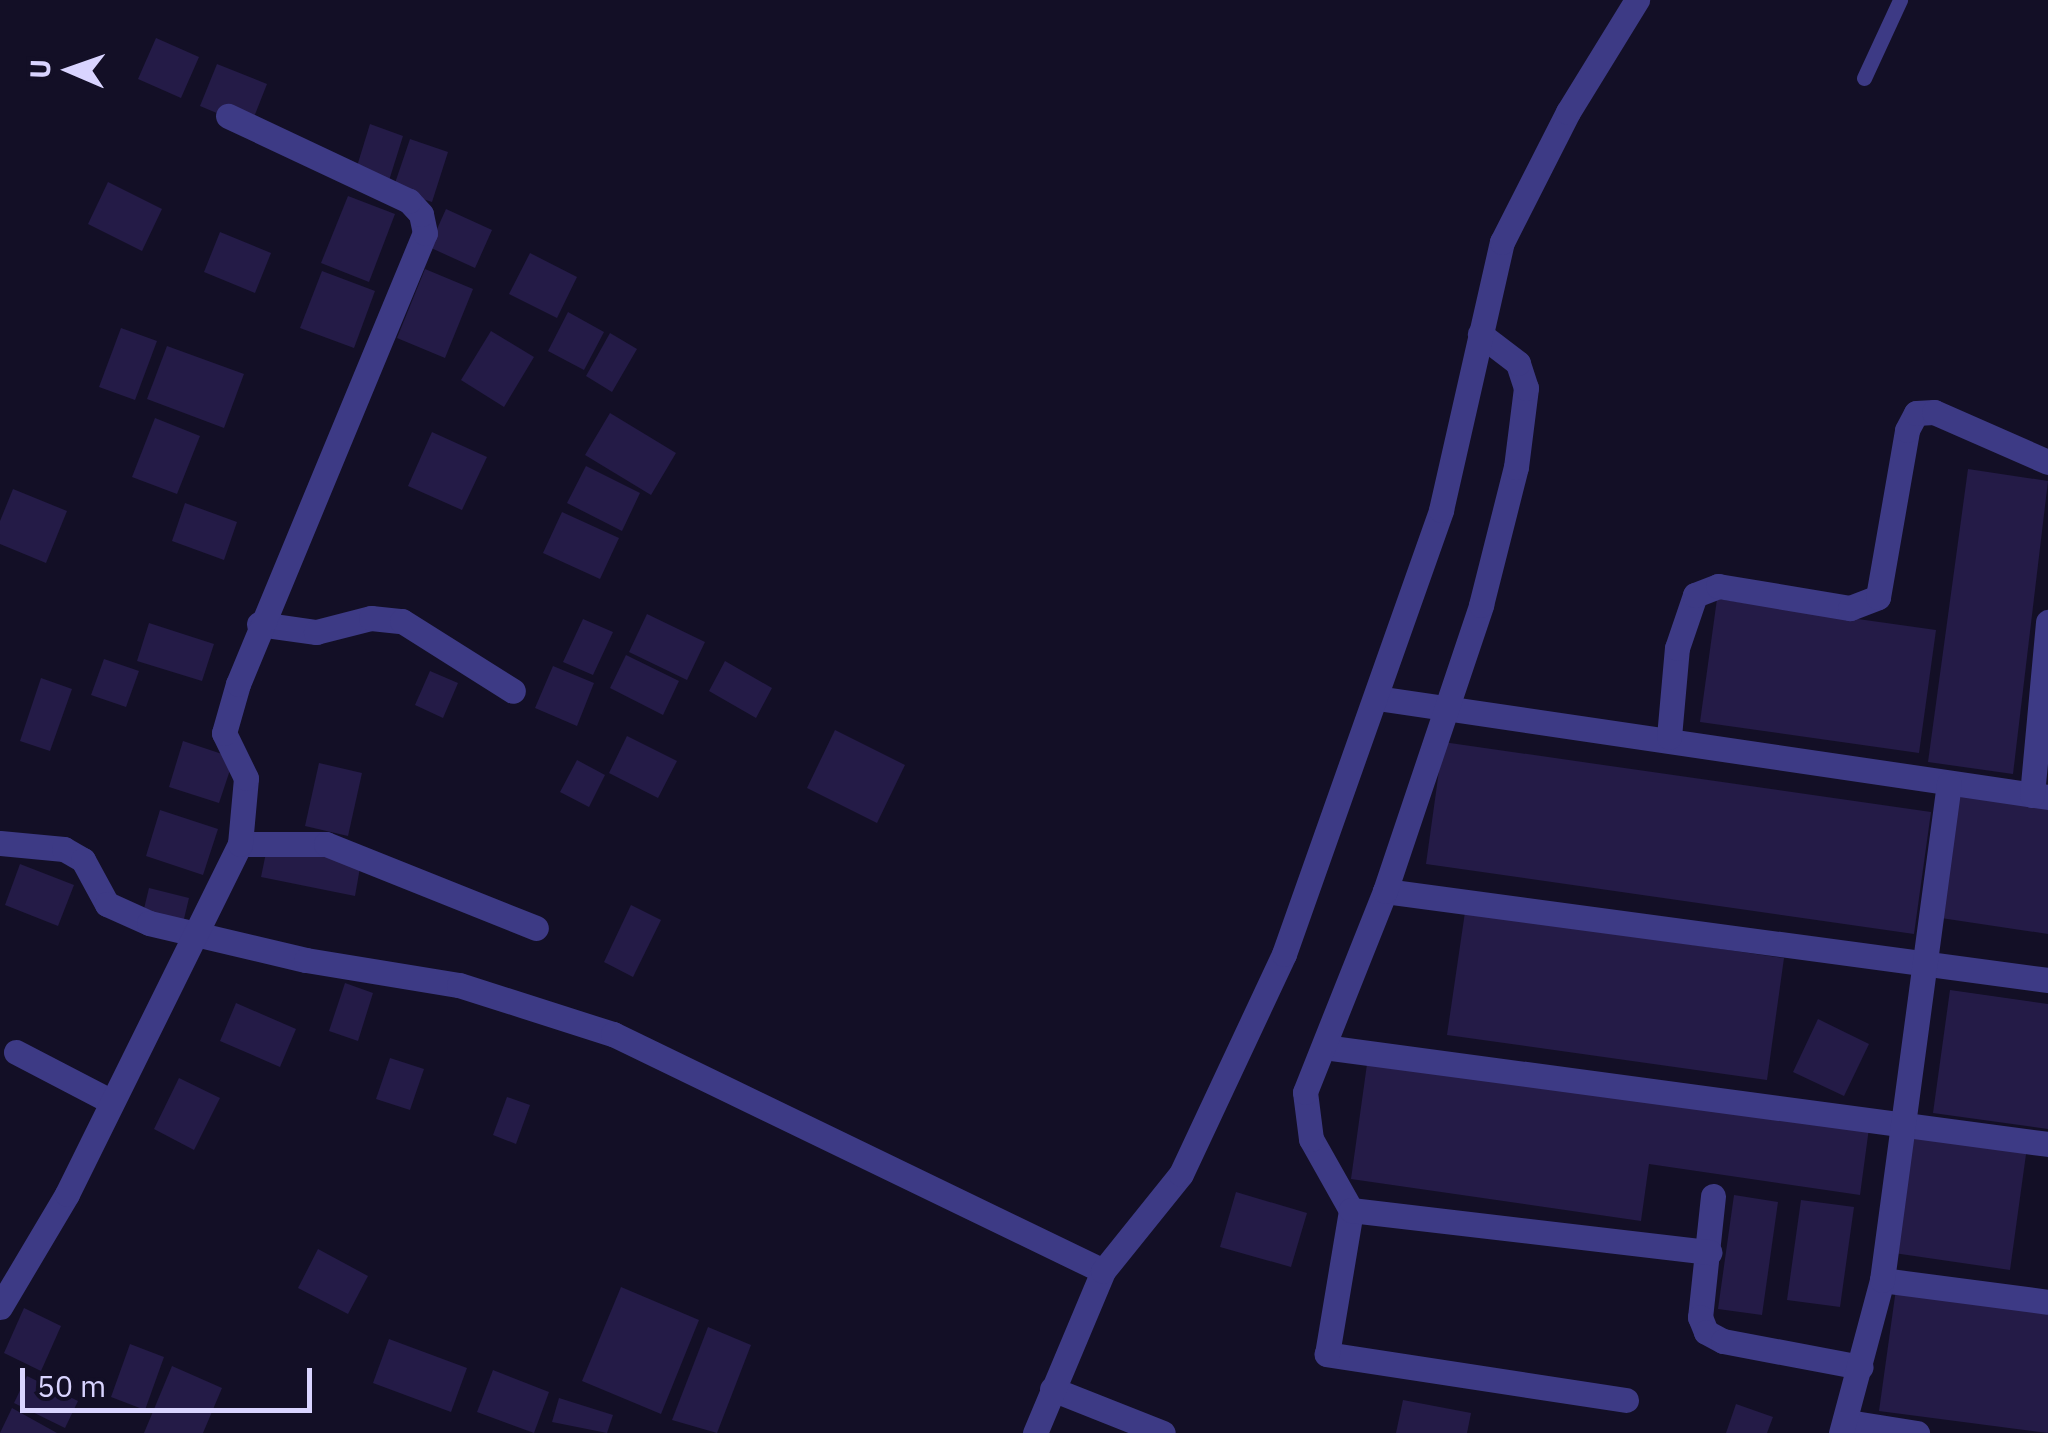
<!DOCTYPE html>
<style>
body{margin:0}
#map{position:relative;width:2048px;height:1433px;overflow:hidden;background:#130f26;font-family:"IBM Plex Sans",sans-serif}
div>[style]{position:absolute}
.building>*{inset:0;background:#241b47}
.service>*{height:15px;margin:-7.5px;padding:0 7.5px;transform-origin:7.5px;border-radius:7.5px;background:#3d3a85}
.minor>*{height:25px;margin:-12.5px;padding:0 12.5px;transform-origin:12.5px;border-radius:12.5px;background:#3d3a85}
span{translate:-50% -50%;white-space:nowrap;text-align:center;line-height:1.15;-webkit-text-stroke:10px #130f26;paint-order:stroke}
.north{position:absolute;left:20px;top:20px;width:100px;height:100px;-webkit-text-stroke:8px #130f26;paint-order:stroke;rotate:272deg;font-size:28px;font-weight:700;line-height:40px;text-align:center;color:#d9d4ff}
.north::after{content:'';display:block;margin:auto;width:35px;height:45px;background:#d9d4ff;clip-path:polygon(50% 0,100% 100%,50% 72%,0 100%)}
.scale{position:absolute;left:20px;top:1368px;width:292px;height:45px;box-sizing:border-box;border:5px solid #d9d4ff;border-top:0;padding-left:12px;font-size:30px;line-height:35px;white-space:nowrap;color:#d9d4ff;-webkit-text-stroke:8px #130f26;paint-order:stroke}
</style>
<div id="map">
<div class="building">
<i style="clip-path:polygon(156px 38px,199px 57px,181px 98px,138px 79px)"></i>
<i style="clip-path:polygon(217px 64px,267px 84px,250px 127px,200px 106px)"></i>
<i style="clip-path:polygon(370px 124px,403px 136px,387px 187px,354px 176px)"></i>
<i style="clip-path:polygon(410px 139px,448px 152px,432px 202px,393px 189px)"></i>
<i style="clip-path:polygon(108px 182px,162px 209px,142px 251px,88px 224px)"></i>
<i style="clip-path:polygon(348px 196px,395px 214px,369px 282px,321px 263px)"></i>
<i style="clip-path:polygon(446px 209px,492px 230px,475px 268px,429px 247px)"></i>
<i style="clip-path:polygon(220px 232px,271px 253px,255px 293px,204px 272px)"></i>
<i style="clip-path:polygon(530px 253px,577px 277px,557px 318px,509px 294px)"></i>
<i style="clip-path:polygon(425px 269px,473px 289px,445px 358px,397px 338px)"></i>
<i style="clip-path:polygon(322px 271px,375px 291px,354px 348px,300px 328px)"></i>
<i style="clip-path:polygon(568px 312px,604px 332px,584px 370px,548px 351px)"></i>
<i style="clip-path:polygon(121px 328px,157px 341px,135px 400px,99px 387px)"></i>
<i style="clip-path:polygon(491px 331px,534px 357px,504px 407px,461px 380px)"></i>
<i style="clip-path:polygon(610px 333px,637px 349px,612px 392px,586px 376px)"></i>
<i style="clip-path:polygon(167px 346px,244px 374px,224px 428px,147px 399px)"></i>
<i style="clip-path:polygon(610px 413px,676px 453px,651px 495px,585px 455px)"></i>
<i style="clip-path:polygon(155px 418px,200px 436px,177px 494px,132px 477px)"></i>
<i style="clip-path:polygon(432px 432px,487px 457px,462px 510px,408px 486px)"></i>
<i style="clip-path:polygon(586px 466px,640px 493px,622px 531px,567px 503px)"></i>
<i style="clip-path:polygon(1968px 469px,2048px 481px,2013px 774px,1928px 762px)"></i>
<i style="clip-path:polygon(13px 489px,67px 511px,46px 563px,0 544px,0 521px)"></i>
<i style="clip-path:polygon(185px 503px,237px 522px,224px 560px,172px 541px)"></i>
<i style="clip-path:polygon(562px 512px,619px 538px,600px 579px,543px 553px)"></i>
<i style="clip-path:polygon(1717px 599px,1936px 630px,1919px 753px,1700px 722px)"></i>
<i style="clip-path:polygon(647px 614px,705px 642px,687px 680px,629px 652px)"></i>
<i style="clip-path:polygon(583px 619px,613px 632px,593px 675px,563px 662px)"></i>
<i style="clip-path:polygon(149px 623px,214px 644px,202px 681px,137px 661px)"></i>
<i style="clip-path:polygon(626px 655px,679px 681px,663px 715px,610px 688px)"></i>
<i style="clip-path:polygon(104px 659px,139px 671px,126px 707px,91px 695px)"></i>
<i style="clip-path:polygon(725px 661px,772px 688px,756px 718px,709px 691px)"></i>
<i style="clip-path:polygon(553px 666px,594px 683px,577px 726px,535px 708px)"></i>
<i style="clip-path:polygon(430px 671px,458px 683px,443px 718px,415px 705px)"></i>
<i style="clip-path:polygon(41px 678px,72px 689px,50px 751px,20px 741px)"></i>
<i style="clip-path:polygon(835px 730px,905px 765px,877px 823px,807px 788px)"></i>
<i style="clip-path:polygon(627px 736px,677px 761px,658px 798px,609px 773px)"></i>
<i style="clip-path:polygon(183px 741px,234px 758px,219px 803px,169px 787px)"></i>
<i style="clip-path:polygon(1443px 742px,1931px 812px,1914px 934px,1426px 864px)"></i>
<i style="clip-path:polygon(577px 760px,605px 775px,589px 807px,560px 792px)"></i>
<i style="clip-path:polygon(319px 763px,362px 773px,348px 836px,305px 826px)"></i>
<i style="clip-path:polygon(1958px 796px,2048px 809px,2048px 934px,1941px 918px)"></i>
<i style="clip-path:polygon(160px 810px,218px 829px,203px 875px,146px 856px)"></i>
<i style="clip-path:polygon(268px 843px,361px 862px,355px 896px,261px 877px)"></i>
<i style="clip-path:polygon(20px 864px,74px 885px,58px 926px,5px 905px)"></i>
<i style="clip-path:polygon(149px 888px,189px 898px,183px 923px,143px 913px)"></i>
<i style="clip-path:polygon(631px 905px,661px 920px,633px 977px,604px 962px)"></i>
<i style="clip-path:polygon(1465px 912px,1784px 958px,1767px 1080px,1447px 1035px)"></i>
<i style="clip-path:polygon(345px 983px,373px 993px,358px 1041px,329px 1031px)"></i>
<i style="clip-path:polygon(1950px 990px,2048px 1004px,2048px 1129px,1933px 1113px)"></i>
<i style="clip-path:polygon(236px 1003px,296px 1029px,280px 1067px,220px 1041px)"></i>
<i style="clip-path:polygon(1818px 1019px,1869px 1044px,1844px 1096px,1793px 1072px)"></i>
<i style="clip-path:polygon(1368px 1057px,1869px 1128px,1860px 1195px,1649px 1164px,1641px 1221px,1351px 1179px)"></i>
<i style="clip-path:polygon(390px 1058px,424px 1069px,410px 1110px,376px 1099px)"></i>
<i style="clip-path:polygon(179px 1078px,220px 1098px,194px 1150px,154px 1129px)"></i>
<i style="clip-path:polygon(507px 1097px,530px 1105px,516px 1144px,493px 1135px)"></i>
<i style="clip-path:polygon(1904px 1129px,2027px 1147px,2010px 1270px,1887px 1252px)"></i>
<i style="clip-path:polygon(1236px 1192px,1307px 1213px,1291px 1267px,1220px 1247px)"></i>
<i style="clip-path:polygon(1734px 1195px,1778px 1202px,1762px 1315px,1718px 1309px)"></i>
<i style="clip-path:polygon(1801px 1200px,1854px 1207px,1840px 1307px,1787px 1300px)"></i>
<i style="clip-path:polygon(318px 1249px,368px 1276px,348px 1314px,298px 1288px)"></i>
<i style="clip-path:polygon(621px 1287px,699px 1320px,661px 1414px,582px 1381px)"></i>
<i style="clip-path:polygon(1896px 1289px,2048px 1310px,2048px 1433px,1879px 1411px)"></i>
<i style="clip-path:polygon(24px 1308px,61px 1326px,41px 1371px,4px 1353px)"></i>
<i style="clip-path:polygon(708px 1327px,751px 1345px,717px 1433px,672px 1420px)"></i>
<i style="clip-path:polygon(389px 1339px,467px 1368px,451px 1412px,373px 1383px)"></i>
<i style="clip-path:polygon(130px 1344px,164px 1357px,145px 1410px,111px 1397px)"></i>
<i style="clip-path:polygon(172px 1366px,222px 1388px,203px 1433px,144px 1433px)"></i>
<i style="clip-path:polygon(493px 1370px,549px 1392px,534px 1433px,477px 1412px)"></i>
<i style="clip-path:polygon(27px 1376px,78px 1401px,65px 1428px,14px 1403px)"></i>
<i style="clip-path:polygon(559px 1398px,613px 1415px,607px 1433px,552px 1422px)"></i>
<i style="clip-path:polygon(1403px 1400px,1471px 1413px,1467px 1433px,1396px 1433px)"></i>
<i style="clip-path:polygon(1736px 1404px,1773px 1417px,1767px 1433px,1726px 1433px)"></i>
<i style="clip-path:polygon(12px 1408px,57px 1433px,0 1433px)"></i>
</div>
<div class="service">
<i style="left:1864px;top:78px;width:86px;rotate:-65.2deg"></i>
</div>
<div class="minor">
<i style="left:259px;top:624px;width:58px;rotate:8deg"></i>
<i style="left:316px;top:632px;width:57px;rotate:-14.3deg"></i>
<i style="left:371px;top:618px;width:31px;rotate:6deg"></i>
<i style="left:402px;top:621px;width:131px;rotate:32.2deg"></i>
<i style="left:1377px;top:698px;width:678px;rotate:8.39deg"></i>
<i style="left:1669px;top:737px;width:89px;rotate:-84.9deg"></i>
<i style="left:1677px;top:648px;width:56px;rotate:-71.2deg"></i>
<i style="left:1695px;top:595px;width:25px;rotate:-21deg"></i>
<i style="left:1718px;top:586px;width:134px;rotate:9.5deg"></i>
<i style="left:1850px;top:608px;width:30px;rotate:-21deg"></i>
<i style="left:1878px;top:597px;width:169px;rotate:-80.1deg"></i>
<i style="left:1907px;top:430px;width:19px;rotate:-62deg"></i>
<i style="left:1916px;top:413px;width:18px;rotate:-3deg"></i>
<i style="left:1934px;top:412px;width:124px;rotate:23.7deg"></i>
<i style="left:2032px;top:795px;width:174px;rotate:-84.7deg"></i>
<i style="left:0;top:843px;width:64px;rotate:5.4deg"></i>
<i style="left:64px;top:849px;width:22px;rotate:30deg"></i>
<i style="left:83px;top:860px;width:50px;rotate:61.4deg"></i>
<i style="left:107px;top:904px;width:46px;rotate:24.3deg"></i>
<i style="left:149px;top:923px;width:161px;rotate:13.3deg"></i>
<i style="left:306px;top:960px;width:155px;rotate:9.3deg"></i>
<i style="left:459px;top:985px;width:162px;rotate:17.7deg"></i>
<i style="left:613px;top:1034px;width:544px;rotate:25.81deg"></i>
<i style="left:240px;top:844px;width:86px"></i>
<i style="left:326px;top:844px;width:226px;rotate:21.8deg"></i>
<i style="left:1385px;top:891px;width:669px;rotate:7.65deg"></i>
<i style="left:1324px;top:1047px;width:730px;rotate:7.63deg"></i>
<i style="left:16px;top:1052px;width:108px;rotate:27.5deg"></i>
<i style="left:1713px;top:1196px;width:122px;rotate:96.1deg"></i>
<i style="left:1700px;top:1317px;width:16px;rotate:68deg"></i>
<i style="left:1706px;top:1332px;width:19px;rotate:28deg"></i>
<i style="left:1723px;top:1341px;width:140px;rotate:10.7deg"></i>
<i style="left:1351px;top:1210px;width:81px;rotate:-119.4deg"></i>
<i style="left:1311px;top:1139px;width:47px;rotate:-97.3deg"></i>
<i style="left:1305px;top:1092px;width:216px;rotate:-68.3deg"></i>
<i style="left:1385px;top:891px;width:302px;rotate:-71.4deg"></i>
<i style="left:1481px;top:605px;width:142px;rotate:-75.8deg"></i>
<i style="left:1516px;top:467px;width:80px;rotate:-82.8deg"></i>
<i style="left:1526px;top:388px;width:26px;rotate:-108deg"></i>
<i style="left:1518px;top:363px;width:48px;rotate:-142.7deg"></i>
<i style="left:1882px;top:1280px;width:167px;rotate:7.5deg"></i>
<i style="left:0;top:1307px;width:131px;rotate:-59.3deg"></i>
<i style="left:67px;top:1194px;width:390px;rotate:-63.7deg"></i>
<i style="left:240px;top:844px;width:66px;rotate:-84.8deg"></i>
<i style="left:246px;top:778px;width:50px;rotate:-116.1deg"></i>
<i style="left:224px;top:733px;width:51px;rotate:-74.1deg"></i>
<i style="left:238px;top:684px;width:488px;rotate:-67.5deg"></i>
<i style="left:425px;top:233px;width:19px;rotate:-102deg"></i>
<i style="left:421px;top:214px;width:18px;rotate:-133deg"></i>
<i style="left:409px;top:201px;width:200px;rotate:-154.8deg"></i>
<i style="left:1052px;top:1389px;width:119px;rotate:21.6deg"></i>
<i style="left:1626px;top:1400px;width:303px;rotate:-171.3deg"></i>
<i style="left:1327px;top:1354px;width:146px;rotate:-80.5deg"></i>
<i style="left:1351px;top:1210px;width:361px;rotate:6.7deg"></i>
<i style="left:1848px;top:1422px;width:70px;rotate:9.1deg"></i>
<i style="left:1035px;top:1433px;width:176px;rotate:-67.2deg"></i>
<i style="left:1103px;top:1271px;width:124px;rotate:-51.2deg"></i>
<i style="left:1181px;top:1174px;width:243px;rotate:-64.9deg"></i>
<i style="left:1284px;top:954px;width:471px;rotate:-70.5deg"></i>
<i style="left:1441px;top:510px;width:275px;rotate:-77.2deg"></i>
<i style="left:1502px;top:242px;width:146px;rotate:-63.1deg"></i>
<i style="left:1568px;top:112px;width:132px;rotate:-58.4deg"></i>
<i style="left:1841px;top:1433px;width:158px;rotate:-75deg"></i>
<i style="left:1882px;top:1280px;width:501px;rotate:-82.32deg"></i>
</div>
<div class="north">U</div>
<div class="scale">50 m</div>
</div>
